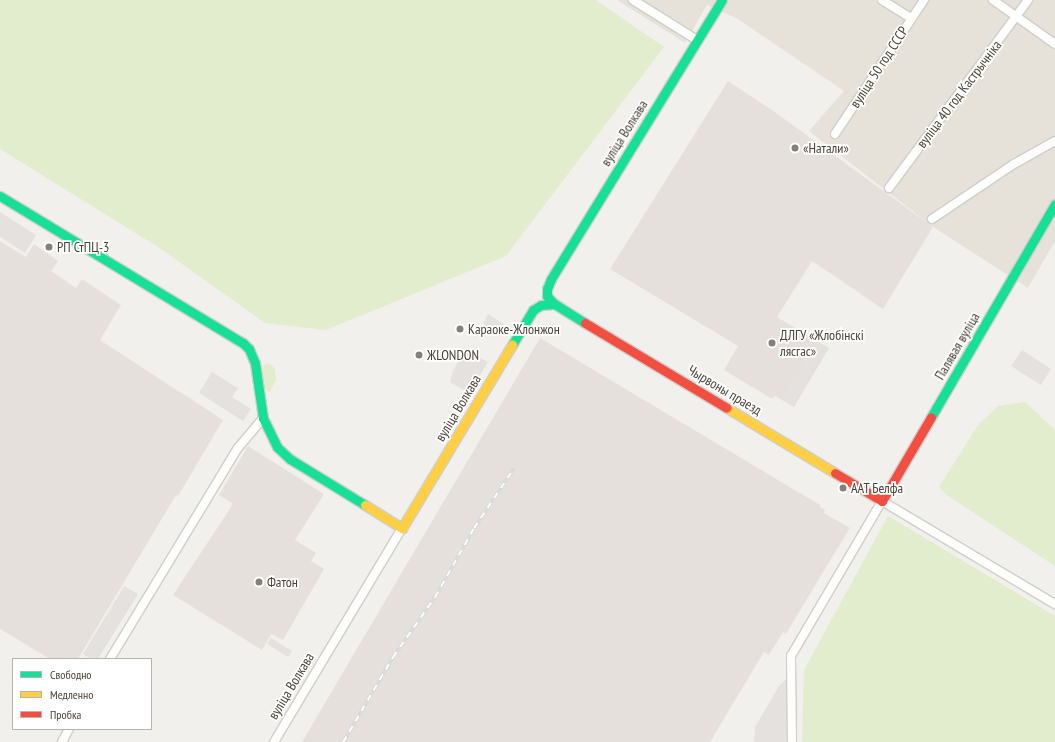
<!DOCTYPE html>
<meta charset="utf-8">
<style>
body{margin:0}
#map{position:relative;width:1055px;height:742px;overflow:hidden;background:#f2f0ed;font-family:"PT Sans Narrow",sans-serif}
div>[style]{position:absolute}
.residential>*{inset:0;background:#e6e2da}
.industrial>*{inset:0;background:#e5e0dc}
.green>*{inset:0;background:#e1edcd}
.parking>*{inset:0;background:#e4e1de}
.roads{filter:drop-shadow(1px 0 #d0ceca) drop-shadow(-1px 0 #d0ceca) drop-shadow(0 1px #d0ceca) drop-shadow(0 -1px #d0ceca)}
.street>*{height:8px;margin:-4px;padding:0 4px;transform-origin:4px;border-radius:4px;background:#fdfdfc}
.fast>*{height:9px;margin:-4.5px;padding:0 4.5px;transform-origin:4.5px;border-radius:4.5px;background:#16e098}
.slow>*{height:9px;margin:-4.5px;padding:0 4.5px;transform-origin:4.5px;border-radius:4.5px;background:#ffcf43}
.jam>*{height:9px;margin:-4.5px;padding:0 4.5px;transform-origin:4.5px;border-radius:4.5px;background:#f24e42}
.rail>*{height:3.5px;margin-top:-1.75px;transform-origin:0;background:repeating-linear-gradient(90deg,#fff 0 6px,#dadad9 0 12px);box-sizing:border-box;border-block:1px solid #dadad9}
.dots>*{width:11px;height:11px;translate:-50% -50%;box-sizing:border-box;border:2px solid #fff;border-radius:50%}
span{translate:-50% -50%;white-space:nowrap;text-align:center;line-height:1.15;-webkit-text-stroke:3.5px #fff;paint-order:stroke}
.street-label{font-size:14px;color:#4a4237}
.poi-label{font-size:14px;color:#4a4237}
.left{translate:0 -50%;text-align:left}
.legend{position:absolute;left:12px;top:658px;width:140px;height:72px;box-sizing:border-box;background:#fff;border:1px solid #b7b3af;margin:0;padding:5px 7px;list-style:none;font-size:12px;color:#4a4237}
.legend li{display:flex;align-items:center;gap:8px;height:20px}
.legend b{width:20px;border:1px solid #b7b3af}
</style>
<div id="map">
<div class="residential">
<i style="clip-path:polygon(617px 0,1055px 0,1055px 241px,1028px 288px,933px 227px,809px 131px,844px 91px,736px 18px,707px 5px,685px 43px)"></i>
</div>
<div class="industrial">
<i style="clip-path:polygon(728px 81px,772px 110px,933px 227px,883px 309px,812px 261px,777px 317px,829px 348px,794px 407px,775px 396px,772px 399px,724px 370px,738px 346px,610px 269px)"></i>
<i style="clip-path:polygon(0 241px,26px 257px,34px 244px,58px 261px,51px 271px,76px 288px,82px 279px,121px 305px,100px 340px,223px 420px,178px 496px,176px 495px,78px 659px,50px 659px,0 629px)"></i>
<i style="clip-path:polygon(540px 338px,820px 505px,820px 507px,825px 510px,824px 513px,850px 528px,837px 549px,786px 634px,783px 632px,769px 655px,764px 652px,710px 742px,302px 742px)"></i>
<i style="clip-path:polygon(248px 446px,324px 494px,295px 540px,316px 553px,311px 561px,324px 569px,283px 640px,271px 634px,262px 650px,173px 595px,233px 504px,219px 495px)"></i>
</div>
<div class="green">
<i style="clip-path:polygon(0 0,596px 0,664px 47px,506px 256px,326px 330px,265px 323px,158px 247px,0 149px)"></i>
<i style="clip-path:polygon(265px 364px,270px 364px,275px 369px,276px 380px,270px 392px,264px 389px,261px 372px,262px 367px)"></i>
<i style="clip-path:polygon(1025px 402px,1055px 430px,1055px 566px,945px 494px,939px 487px,978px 425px,998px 406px)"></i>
<i style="clip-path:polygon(888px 516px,1055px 616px,1055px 742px,802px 742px,804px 670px)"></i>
</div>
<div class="parking">
<i style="clip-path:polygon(0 212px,36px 235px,25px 253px,0 237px)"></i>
<i style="clip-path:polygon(488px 314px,504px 324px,499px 333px,483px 324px)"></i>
<i style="clip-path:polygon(465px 349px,488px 362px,469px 393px,450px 382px,453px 371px)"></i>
<i style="clip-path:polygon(1022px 350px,1051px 369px,1041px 385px,1011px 366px)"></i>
<i style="clip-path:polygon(808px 356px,817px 362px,792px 404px,783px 398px)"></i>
<i style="clip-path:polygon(212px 372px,238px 388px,232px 397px,251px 409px,243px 421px,199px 393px)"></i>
<i style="clip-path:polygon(124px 586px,138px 594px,98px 659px,91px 659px,83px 654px)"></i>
<i style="clip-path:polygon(271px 638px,292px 651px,288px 657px,267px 644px)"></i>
<i style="clip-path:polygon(791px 674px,792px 742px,754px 742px,755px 727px,779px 686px)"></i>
</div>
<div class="roads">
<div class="street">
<i style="left:633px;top:0;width:75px;rotate:32deg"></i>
<i style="left:882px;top:0;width:34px;rotate:32deg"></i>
<i style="left:993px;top:0;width:76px;rotate:35.4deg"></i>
<i style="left:835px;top:134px;width:161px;rotate:-56.4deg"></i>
<i style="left:889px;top:188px;width:234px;rotate:-53.5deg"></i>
<i style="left:932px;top:219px;width:99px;rotate:-33.9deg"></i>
<i style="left:1014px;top:164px;width:47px;rotate:-29.3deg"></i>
<i style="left:110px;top:659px;width:247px;rotate:-58.8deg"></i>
<i style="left:238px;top:448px;width:39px;rotate:-50deg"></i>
<i style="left:62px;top:742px;width:15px;rotate:-62deg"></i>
<i style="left:274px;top:742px;width:249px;rotate:-59.1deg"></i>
<i style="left:792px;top:742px;width:86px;rotate:-90.7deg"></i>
<i style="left:791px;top:656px;width:180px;rotate:-59.6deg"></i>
<i style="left:882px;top:501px;width:201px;rotate:30.8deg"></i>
</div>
<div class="fast">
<i style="left:0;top:196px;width:284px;rotate:31.2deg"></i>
<i style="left:243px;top:343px;width:8px;rotate:45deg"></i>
<i style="left:249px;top:349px;width:15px;rotate:67deg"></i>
<i style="left:255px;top:363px;width:56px;rotate:81.7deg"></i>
<i style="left:263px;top:418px;width:32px;rotate:64deg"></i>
<i style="left:277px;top:447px;width:18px;rotate:43deg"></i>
<i style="left:290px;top:459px;width:88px;rotate:31.5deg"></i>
<i style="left:585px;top:323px;width:36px;rotate:-148deg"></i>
<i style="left:554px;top:304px;width:11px;rotate:-131deg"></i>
<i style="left:547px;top:296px;width:7px;rotate:-90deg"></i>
<i style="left:547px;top:289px;width:11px;rotate:-68deg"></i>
<i style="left:551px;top:279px;width:327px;rotate:-58.5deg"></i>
<i style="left:512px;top:345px;width:41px;rotate:-59deg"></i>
<i style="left:533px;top:310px;width:9px;rotate:-32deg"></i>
<i style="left:541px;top:305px;width:13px;rotate:-4deg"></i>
<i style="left:931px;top:417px;width:246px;rotate:-59.8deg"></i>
</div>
<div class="slow">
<i style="left:727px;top:408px;width:126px;rotate:31deg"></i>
<i style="left:365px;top:505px;width:44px;rotate:31.9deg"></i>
<i style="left:402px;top:528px;width:214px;rotate:-59deg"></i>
</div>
<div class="jam">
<i style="left:585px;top:323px;width:165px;rotate:30.9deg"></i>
<i style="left:835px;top:473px;width:55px;rotate:30.8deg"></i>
<i style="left:882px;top:501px;width:97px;rotate:-59.7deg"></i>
</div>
</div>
<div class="rail">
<i style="left:343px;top:742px;width:99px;rotate:-59.5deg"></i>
<i style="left:393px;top:657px;width:73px;rotate:-55deg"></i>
<i style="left:435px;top:597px;width:79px;rotate:-60.5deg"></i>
<i style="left:474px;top:528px;width:72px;rotate:-56.3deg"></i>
</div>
<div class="dots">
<i style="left:795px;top:148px;background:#857f77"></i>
<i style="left:49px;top:247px;background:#857f77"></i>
<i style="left:460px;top:329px;background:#857f77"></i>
<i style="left:772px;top:343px;background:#857f77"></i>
<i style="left:419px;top:355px;background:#857f77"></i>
<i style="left:843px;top:488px;background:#857f77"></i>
<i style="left:259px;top:582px;background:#857f77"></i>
</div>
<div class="street-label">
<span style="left:879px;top:67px;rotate:-57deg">вуліца 50 год СССР</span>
<span style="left:959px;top:94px;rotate:-53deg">вуліца 40 год Кастрычніка</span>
<span style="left:624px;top:133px;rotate:-58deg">вуліца Волкава</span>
<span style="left:957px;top:346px;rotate:-60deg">Палявая вуліца</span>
<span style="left:725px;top:390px;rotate:31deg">Чырвоны праезд</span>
<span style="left:458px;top:408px;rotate:-59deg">вуліца Волкава</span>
<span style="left:291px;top:686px;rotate:-59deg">вуліца Волкава</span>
</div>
<div class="poi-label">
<span class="left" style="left:803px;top:148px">«Натали»</span>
<span class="left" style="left:57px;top:247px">РП СтПЦ-3</span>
<span class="left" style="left:468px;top:329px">Караоке-Жлонжон</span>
<span class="left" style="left:780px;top:343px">ДЛГУ «Жлобінскі<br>лясгас»</span>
<span class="left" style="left:427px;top:355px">ЖLONDON</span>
<span class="left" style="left:851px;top:488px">ААТ Белфа</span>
<span class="left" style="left:267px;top:582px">Фатон</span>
</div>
<ul class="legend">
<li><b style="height:5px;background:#16e098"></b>Свободно</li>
<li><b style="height:5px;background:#ffcf43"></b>Медленно</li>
<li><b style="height:5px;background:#f24e42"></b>Пробка</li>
</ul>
</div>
